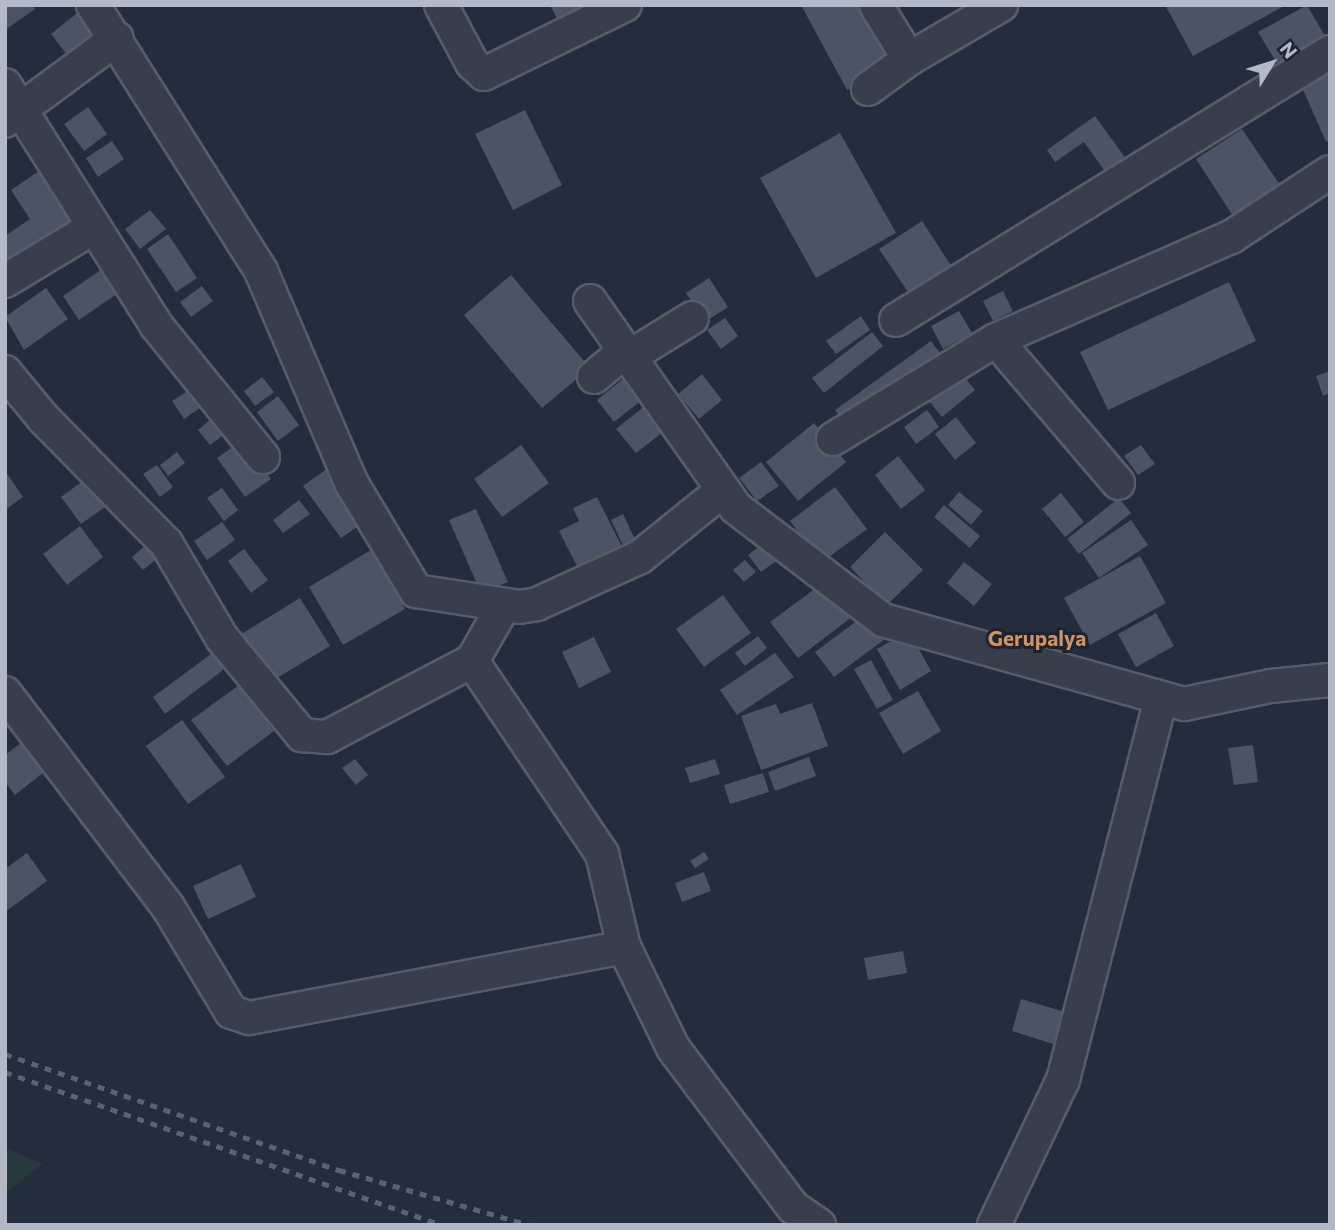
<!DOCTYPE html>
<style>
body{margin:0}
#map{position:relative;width:1335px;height:1230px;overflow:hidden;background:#242d3b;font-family:Commissioner,sans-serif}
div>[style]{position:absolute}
.green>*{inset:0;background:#26393c}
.building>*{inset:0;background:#4a5463}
.roads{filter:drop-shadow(2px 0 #565d69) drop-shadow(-2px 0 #565d69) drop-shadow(0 2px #565d69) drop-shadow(0 -2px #565d69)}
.minor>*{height:32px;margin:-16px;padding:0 16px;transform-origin:16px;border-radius:16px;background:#383f4b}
.rail>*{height:5px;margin-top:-2.5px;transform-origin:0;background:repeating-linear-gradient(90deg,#5a6372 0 7px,transparent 0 14px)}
span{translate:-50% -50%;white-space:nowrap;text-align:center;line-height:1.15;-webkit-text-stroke:6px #1d2430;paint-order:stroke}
.neighbourhood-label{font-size:21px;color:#cf9466;font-weight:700}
.frame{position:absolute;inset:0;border:7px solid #b3bac6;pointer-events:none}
.north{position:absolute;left:1237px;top:28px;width:70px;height:70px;-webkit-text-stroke:5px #1d2430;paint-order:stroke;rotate:52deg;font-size:19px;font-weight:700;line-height:28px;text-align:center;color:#b3bac6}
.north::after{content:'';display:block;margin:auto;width:24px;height:32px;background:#b3bac6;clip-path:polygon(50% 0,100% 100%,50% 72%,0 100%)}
</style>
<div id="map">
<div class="green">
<i style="clip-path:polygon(5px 1148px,43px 1164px,5px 1193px)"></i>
</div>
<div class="building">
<i style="clip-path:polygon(5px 5px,32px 5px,35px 9px,5px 30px)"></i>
<i style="clip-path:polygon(87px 5px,106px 26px,67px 55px,51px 34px)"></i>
<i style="clip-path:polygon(550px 5px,613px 5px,564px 32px)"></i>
<i style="clip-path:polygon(801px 5px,868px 5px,899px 62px,847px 90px)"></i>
<i style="clip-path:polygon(1165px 5px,1286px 5px,1193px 56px)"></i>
<i style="clip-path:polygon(1307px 5px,1330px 45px,1282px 72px,1258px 32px)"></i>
<i style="clip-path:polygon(1330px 73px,1330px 140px,1326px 142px,1301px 85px)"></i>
<i style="clip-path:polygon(88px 107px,107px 134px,84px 151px,64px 124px)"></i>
<i style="clip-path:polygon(525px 110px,562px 185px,513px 210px,475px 134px)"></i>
<i style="clip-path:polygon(1095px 116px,1129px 163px,1109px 177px,1084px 142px,1055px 162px,1047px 150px)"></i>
<i style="clip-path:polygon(1242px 129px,1282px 188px,1235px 219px,1196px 159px)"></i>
<i style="clip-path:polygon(840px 133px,896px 233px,816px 278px,760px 178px)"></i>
<i style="clip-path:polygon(112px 141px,124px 159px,98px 177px,86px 158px)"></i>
<i style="clip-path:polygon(45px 167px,83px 223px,12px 271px,5px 260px,5px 236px,30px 219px,11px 190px)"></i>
<i style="clip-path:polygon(150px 210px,166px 229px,140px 249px,125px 229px)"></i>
<i style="clip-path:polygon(922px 221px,952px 267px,910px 295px,879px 249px)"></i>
<i style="clip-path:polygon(168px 234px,197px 278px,176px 292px,147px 249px)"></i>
<i style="clip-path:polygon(108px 265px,124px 289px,79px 320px,63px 296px)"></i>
<i style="clip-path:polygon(511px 275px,590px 368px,542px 408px,464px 315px)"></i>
<i style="clip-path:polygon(709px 278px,728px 307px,705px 322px,686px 293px)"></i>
<i style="clip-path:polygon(1229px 282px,1256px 341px,1108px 410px,1080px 352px)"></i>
<i style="clip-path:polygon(202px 286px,213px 301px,191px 317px,180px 302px)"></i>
<i style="clip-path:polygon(46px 288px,68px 319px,24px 350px,5px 317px)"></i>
<i style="clip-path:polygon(1003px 291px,1013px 311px,993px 321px,983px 301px)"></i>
<i style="clip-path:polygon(959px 311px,972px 333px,943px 349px,931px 326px)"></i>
<i style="clip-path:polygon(861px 316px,870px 330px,836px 354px,826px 341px)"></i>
<i style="clip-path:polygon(725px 318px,738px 336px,721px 349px,707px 330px)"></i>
<i style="clip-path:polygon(872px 332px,883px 346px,824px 393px,812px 378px)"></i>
<i style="clip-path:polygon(931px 341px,942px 356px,847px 426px,835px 410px)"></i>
<i style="clip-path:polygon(1330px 371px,1330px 393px,1323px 396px,1316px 376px)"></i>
<i style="clip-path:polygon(629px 374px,647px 396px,614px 422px,597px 400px)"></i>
<i style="clip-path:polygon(702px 374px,722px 400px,699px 419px,678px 394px)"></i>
<i style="clip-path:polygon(963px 375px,975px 390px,942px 417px,929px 401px)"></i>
<i style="clip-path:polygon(262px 377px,274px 392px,255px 406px,244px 391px)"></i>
<i style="clip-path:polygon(192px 388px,203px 406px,184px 419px,172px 401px)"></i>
<i style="clip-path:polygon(278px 396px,299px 425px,278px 441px,257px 412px)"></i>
<i style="clip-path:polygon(647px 404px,667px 429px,636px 453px,616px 429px)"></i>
<i style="clip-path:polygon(927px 410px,939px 427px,916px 444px,904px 427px)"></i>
<i style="clip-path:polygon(217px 414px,230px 430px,210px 445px,198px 430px)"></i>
<i style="clip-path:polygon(956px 417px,976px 443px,955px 460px,935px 434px)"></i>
<i style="clip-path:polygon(814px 423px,846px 462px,798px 501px,766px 462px)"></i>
<i style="clip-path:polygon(243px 440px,271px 479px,245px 497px,217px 458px)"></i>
<i style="clip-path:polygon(521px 445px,549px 483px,502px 517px,474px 479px)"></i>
<i style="clip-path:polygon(1141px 445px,1155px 464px,1138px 475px,1124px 456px)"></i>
<i style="clip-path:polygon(177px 452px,185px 463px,168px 476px,160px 465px)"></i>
<i style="clip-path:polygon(898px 456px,925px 490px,901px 509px,875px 475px)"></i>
<i style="clip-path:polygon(761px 462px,779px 486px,757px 501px,739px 478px)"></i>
<i style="clip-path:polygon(157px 465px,173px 487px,160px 497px,143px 474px)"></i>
<i style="clip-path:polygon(328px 468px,366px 521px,341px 538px,303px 486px)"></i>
<i style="clip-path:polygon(5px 471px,23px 497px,5px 510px)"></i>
<i style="clip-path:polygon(95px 472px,115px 500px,81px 524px,61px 497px)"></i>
<i style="clip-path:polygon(835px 487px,867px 529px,821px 563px,790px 521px)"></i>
<i style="clip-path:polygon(222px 488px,238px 510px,224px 521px,207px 498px)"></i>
<i style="clip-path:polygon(959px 492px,983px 511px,971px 525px,948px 505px)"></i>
<i style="clip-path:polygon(1061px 493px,1084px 522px,1065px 537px,1042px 509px)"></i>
<i style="clip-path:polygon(597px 497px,628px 559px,584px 580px,559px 531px,579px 521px,573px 508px)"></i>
<i style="clip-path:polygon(1119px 498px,1131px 513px,1079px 554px,1067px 539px)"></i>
<i style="clip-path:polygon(299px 500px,310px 514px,283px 533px,273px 520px)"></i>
<i style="clip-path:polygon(944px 505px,980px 536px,970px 548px,934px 517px)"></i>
<i style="clip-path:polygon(476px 509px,508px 582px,481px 593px,449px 520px)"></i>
<i style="clip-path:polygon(623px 514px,640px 550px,628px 556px,611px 520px)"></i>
<i style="clip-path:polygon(1131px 520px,1148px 545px,1099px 578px,1082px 553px)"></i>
<i style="clip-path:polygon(222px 522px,235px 540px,207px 560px,194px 541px)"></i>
<i style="clip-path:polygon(80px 526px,103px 557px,67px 585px,43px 554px)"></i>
<i style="clip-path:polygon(885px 532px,923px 570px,887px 605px,850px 567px)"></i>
<i style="clip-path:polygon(154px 538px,166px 551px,143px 570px,132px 557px)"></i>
<i style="clip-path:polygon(765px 542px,779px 559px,761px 572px,748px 555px)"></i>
<i style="clip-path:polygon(244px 549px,268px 580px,251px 593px,228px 561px)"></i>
<i style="clip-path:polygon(371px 550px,405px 609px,343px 645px,309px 587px)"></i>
<i style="clip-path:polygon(1140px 556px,1166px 603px,1090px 645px,1064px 598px)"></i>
<i style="clip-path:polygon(745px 560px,756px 572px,744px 582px,733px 570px)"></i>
<i style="clip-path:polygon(964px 562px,992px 584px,974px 606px,947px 583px)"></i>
<i style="clip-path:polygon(824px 582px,856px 614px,798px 658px,770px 622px)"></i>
<i style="clip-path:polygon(723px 595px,751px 633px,704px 667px,676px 629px)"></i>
<i style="clip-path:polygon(300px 598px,330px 646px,267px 684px,238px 636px)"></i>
<i style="clip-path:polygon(870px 611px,889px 636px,834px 677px,815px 652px)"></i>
<i style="clip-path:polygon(1156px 613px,1174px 646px,1136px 667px,1118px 634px)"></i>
<i style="clip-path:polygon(909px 631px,931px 671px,900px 690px,877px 649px)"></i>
<i style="clip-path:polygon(758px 636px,767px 648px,745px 666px,735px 653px)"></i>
<i style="clip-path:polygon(594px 637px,611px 672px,579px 688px,562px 652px)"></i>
<i style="clip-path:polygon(215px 651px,227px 667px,165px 714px,153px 697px)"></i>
<i style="clip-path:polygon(775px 653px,794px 677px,737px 715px,720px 690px)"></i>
<i style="clip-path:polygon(871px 660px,893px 700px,877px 709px,854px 669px)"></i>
<i style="clip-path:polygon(239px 685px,274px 731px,227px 766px,191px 720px)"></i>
<i style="clip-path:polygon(918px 691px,941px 731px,903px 754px,879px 713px)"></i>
<i style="clip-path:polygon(812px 703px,828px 746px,761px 770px,741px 716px,776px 704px,780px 714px)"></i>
<i style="clip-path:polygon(182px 720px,225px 777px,188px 804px,146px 746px)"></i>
<i style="clip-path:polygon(30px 736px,53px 765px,15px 795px,5px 782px,5px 755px)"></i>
<i style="clip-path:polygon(1253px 745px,1258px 782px,1234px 785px,1228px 748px)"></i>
<i style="clip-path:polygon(809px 757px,816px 776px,775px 791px,768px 772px)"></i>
<i style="clip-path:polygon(355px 759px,368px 775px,356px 785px,342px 768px)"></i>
<i style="clip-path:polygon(715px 759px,720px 774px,690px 783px,685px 768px)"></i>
<i style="clip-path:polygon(763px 773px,769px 792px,730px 804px,724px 785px)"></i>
<i style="clip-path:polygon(704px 852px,709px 859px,695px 868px,690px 861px)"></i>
<i style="clip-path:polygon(27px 853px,47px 881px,5px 912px,5px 869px)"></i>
<i style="clip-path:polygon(241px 864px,256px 897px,208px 919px,193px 886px)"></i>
<i style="clip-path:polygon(704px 872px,711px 891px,682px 902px,675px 883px)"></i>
<i style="clip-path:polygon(903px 951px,907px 973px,868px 980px,864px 958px)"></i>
<i style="clip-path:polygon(1021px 999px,1079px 1016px,1069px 1049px,1012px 1031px)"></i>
</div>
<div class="roads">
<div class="minor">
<i style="left:93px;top:5px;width:315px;rotate:57.7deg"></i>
<i style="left:261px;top:271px;width:232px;rotate:66.9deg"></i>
<i style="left:352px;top:484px;width:125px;rotate:59.1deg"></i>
<i style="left:416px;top:591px;width:104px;rotate:8.8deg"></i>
<i style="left:519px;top:607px;width:18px;rotate:-9deg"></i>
<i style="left:537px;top:604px;width:113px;rotate:-24.5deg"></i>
<i style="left:640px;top:557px;width:107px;rotate:-38.9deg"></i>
<i style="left:441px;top:5px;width:66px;rotate:61.9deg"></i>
<i style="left:472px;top:63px;width:16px;rotate:43deg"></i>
<i style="left:484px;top:74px;width:157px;rotate:-26.1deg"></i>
<i style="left:876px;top:5px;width:63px;rotate:58.6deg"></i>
<i style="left:5px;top:85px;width:284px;rotate:57.8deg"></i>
<i style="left:156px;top:325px;width:170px;rotate:51deg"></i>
<i style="left:868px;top:89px;width:51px;rotate:-36.2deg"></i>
<i style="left:909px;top:59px;width:107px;rotate:-30.4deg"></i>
<i style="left:5px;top:121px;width:139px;rotate:-36.5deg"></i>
<i style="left:5px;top:281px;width:104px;rotate:-31.2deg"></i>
<i style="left:590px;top:301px;width:253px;rotate:54.8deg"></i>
<i style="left:736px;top:508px;width:185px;rotate:37.3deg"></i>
<i style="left:883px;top:620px;width:313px;rotate:15.6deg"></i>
<i style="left:1184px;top:704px;width:89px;rotate:-11.7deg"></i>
<i style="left:1271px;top:686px;width:59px;rotate:-5.8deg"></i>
<i style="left:896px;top:320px;width:510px;rotate:-31.7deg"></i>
<i style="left:996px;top:340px;width:188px;rotate:49.5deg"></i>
<i style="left:629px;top:357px;width:74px;rotate:-31.8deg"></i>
<i style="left:5px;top:372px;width:61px;rotate:50.3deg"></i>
<i style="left:44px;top:419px;width:174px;rotate:45.5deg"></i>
<i style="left:166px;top:543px;width:110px;rotate:59.5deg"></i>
<i style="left:222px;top:638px;width:126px;rotate:50.5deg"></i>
<i style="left:302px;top:735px;width:25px;rotate:5deg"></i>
<i style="left:327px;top:737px;width:164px;rotate:-27.7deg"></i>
<i style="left:594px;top:377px;width:40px;rotate:-40deg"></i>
<i style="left:833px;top:439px;width:191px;rotate:-31.3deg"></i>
<i style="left:996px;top:340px;width:257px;rotate:-23.7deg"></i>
<i style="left:1231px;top:237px;width:118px;rotate:-33.3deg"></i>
<i style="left:504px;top:605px;width:64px;rotate:119.7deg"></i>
<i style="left:472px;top:661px;width:233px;rotate:56deg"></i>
<i style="left:602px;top:854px;width:96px;rotate:76.7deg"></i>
<i style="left:624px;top:947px;width:112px;rotate:64.1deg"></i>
<i style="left:673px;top:1048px;width:199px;rotate:53deg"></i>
<i style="left:793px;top:1207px;width:32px;rotate:35deg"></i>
<i style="left:5px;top:693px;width:269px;rotate:52.7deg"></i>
<i style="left:168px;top:907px;width:122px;rotate:59deg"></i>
<i style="left:231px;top:1012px;width:19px;rotate:18deg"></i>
<i style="left:249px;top:1018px;width:382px;rotate:-10.7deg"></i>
<i style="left:994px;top:1225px;width:161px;rotate:-64.6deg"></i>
<i style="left:1063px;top:1080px;width:394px;rotate:-75.6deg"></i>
</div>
</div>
<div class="rail">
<i style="left:5px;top:1054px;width:354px;rotate:19.2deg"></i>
<i style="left:339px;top:1170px;width:198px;rotate:16.1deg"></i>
<i style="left:5px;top:1072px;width:463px;rotate:19.3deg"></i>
</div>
<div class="neighbourhood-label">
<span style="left:1037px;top:638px">Gerupalya</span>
</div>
<div class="frame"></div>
<div class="north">N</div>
</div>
